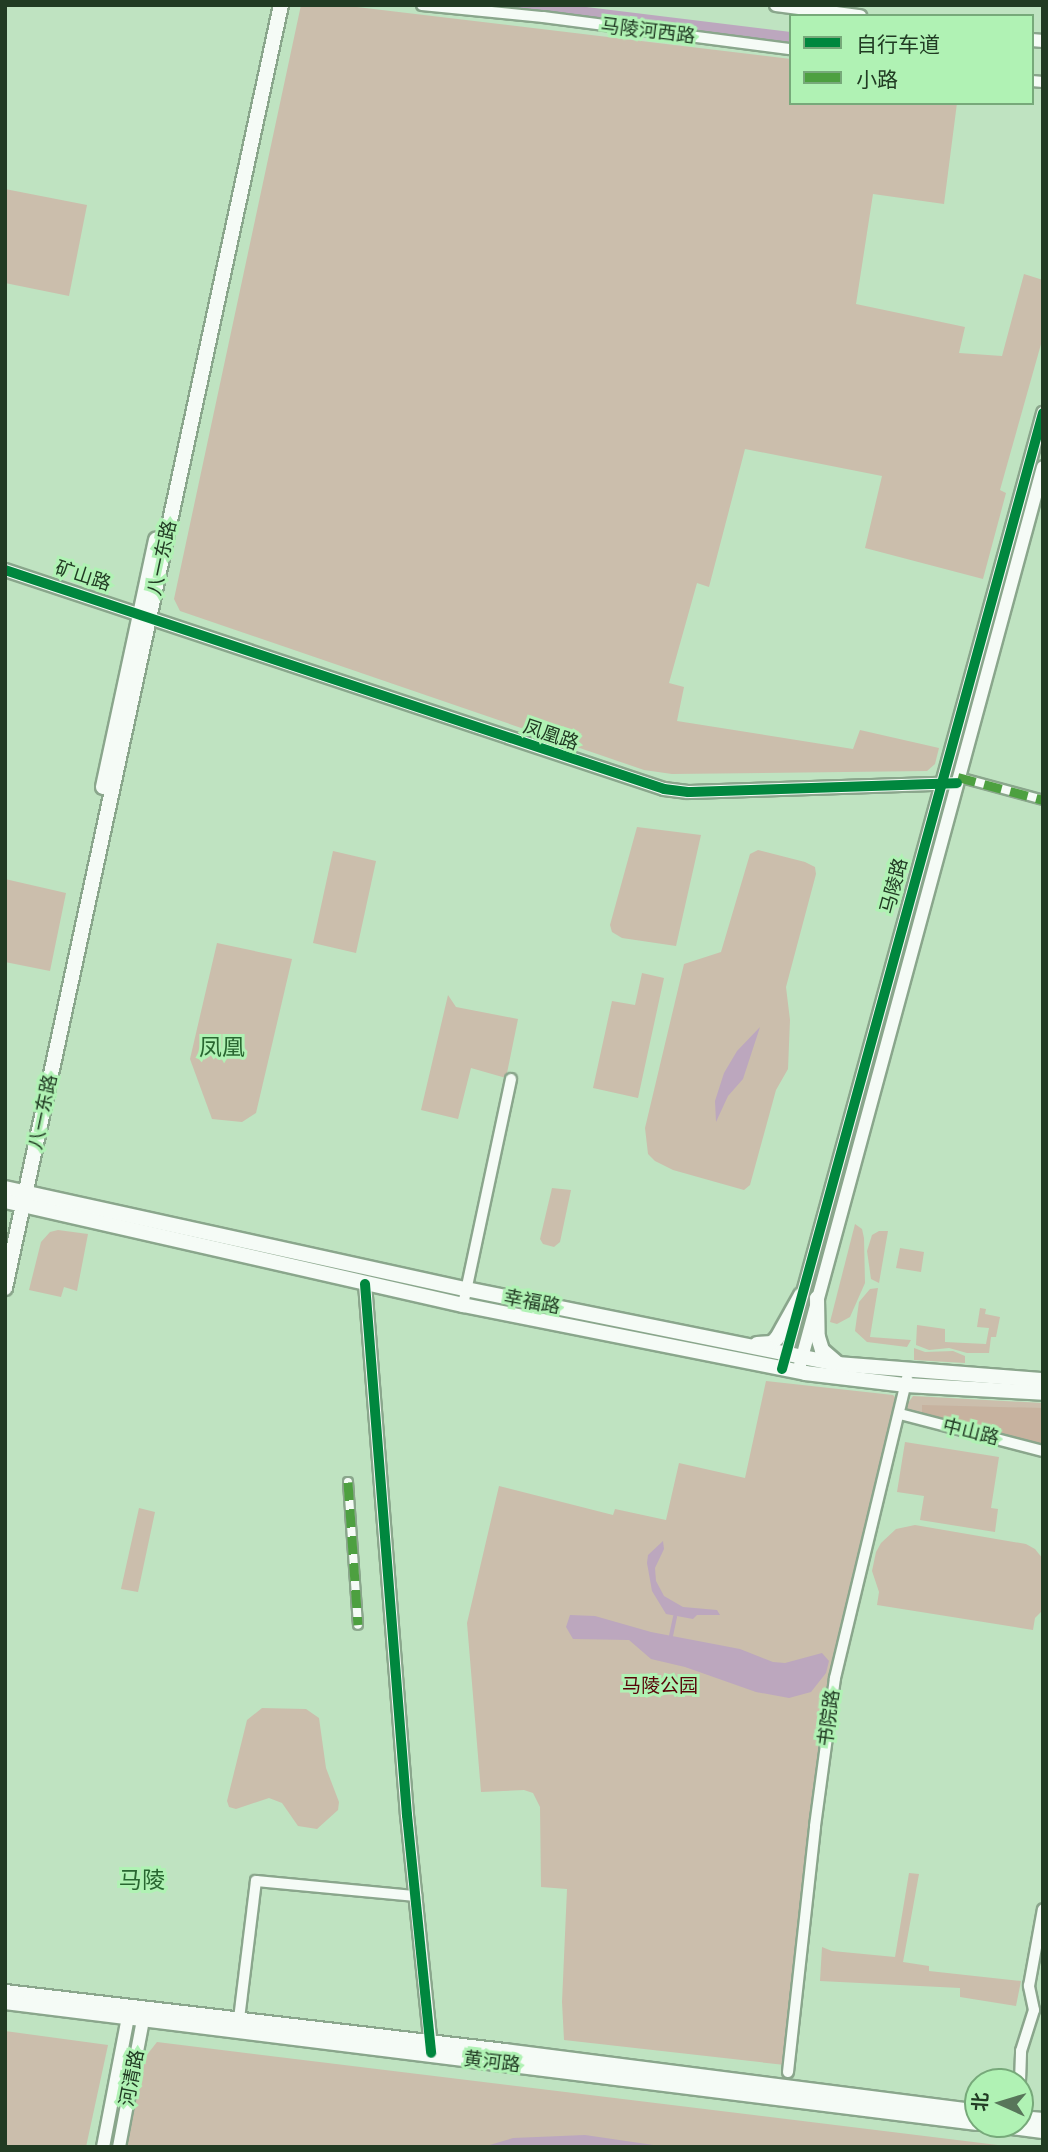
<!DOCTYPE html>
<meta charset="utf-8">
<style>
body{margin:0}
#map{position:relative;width:1048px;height:2152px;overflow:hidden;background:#bfe3c1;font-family:Raleway,"Noto Sans SC",sans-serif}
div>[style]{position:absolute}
.green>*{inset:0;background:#cbbeac}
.forest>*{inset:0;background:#c7b29f}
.water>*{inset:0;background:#bca7be}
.stream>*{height:3.5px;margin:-1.75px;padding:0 1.75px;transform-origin:1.75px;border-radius:1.75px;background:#bca7be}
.roads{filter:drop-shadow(2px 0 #8aa68c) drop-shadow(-2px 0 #8aa68c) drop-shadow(0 2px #8aa68c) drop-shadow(0 -2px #8aa68c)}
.pedestrian>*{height:8px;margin:-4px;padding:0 4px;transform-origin:4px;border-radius:4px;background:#f5fbf6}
.minor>*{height:10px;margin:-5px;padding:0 5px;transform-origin:5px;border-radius:5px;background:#f5fbf6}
.tertiary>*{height:12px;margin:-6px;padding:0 6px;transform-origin:6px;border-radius:6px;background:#f5fbf6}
.secondary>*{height:14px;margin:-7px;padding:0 7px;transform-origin:7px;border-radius:7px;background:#f5fbf6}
.quiet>*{height:9px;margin-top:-4.5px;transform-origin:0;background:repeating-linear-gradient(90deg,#4da040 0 18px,transparent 0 27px)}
.cycleway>*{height:10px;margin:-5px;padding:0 5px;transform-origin:5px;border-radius:5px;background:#00873e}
span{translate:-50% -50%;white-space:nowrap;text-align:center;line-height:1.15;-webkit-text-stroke:6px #b0f2b4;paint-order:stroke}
.street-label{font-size:19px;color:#213b23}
.park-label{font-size:19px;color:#580408}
.quarter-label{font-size:23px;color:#296731}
.frame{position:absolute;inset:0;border:7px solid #213b23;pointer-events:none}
.legend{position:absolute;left:789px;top:14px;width:245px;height:91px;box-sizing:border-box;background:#b0f2b4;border:2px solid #77a97a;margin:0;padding:9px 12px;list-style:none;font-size:21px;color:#213b23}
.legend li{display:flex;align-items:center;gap:14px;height:35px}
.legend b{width:35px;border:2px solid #77a97a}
.north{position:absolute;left:964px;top:2068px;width:70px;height:70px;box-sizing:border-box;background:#b0f2b4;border:2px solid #77a97a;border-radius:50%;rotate:274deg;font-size:19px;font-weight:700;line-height:28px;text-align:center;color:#213b23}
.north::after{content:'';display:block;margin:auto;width:24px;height:32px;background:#58765a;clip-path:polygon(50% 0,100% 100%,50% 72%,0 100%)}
</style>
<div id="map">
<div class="green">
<i style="clip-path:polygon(301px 5px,340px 5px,791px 59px,791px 103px,957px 103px,944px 204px,873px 194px,856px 304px,965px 327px,959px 353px,1002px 356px,1024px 274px,1043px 280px,1043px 337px,1000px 490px,1006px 493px,983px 579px,865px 548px,882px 476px,745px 449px,709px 587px,697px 583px,669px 683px,684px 687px,677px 721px,853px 749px,860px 730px,939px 748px,935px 764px,927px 771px,672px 774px,644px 770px,180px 611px,174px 599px)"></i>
<i style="clip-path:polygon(5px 189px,87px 205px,69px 296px,5px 283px)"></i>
<i style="clip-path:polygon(637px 827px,701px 835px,676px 946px,622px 938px,612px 932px,610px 925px)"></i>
<i style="clip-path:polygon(758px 850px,805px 862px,815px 867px,816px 874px,786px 987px,790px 1020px,788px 1069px,776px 1090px,750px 1185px,744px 1190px,673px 1170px,655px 1161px,648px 1154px,645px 1128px,684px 964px,721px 952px,750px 854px)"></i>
<i style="clip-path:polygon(333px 851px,376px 861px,356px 953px,313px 943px)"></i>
<i style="clip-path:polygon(5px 879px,66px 893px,50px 971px,5px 962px)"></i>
<i style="clip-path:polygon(217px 943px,292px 959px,256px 1113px,242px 1122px,212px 1119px,190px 1059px)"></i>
<i style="clip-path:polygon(642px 973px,664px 978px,638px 1098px,593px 1088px,612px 1001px,635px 1005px)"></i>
<i style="clip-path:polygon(448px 995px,456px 1007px,518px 1019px,506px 1078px,471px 1068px,458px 1119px,421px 1110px)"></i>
<i style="clip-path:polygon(552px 1188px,571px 1190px,560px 1242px,554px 1247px,543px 1244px,540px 1239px)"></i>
<i style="clip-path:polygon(855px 1224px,862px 1229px,864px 1238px,865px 1283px,850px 1317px,837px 1324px,830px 1322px)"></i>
<i style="clip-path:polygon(58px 1230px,88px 1234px,77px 1291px,64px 1287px,61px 1297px,29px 1290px,41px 1242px,50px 1232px)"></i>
<i style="clip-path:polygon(879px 1231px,888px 1231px,879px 1283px,871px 1279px,867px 1251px,872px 1235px)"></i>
<i style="clip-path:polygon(900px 1248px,924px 1252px,921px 1272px,896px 1268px)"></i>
<i style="clip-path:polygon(878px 1288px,870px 1337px,911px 1340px,907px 1347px,867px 1342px,855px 1331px,859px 1302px,870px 1289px)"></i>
<i style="clip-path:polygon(980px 1308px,986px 1309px,985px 1314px,1000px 1317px,996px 1337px,991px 1337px,989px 1353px,967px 1353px,949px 1348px,929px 1350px,916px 1345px,917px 1325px,945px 1329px,945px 1342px,986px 1344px,989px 1328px,977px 1327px)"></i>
<i style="clip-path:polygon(914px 1348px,925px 1352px,953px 1351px,965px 1356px,965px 1363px,914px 1360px)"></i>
<i style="clip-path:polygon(766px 1381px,893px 1395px,898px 1400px,841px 1629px,825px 1709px,810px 1815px,785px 2065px,564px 2040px,562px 2002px,567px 1889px,541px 1887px,540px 1807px,533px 1793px,524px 1790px,481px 1792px,467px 1623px,499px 1486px,613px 1515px,615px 1509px,666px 1520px,679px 1463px,745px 1478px)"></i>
<i style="clip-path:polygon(913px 1396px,1043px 1403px,1043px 1448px,907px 1411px,906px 1406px)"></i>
<i style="clip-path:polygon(905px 1442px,999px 1457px,991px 1508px,998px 1509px,995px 1532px,920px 1520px,924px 1496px,897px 1492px)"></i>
<i style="clip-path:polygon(139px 1508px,155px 1512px,138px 1592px,121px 1589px)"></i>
<i style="clip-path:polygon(915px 1525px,1026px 1544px,1035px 1549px,1043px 1559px,1043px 1610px,1035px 1618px,1033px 1630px,877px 1605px,879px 1592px,872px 1571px,876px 1552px,881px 1543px,896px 1529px)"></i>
<i style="clip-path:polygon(262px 1708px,306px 1709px,319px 1718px,326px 1768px,339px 1802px,338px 1810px,317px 1829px,298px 1826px,282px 1803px,269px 1798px,236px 1809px,229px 1807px,227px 1801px,247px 1720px)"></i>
<i style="clip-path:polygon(909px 1873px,919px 1874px,903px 1962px,929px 1966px,929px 1971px,1021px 1981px,1016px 2006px,960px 1997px,960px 1988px,820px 1981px,822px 1947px,832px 1951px,895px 1957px)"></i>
<i style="clip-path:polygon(5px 2031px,108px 2045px,86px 2147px,5px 2147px)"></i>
<i style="clip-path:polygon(157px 2042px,1014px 2147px,126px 2147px,146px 2056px)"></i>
</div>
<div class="forest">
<i style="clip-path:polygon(922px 1405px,1043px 1408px,1043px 1446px,922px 1414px)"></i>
</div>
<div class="water">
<i style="clip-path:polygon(471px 5px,570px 5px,791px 32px,791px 44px)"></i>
<i style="clip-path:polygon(760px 1027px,743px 1079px,728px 1096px,716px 1122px,715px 1101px,724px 1073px,737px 1051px)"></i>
<i style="clip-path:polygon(663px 1541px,664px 1549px,655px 1568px,656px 1581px,664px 1596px,683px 1607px,717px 1610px,720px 1615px,697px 1615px,693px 1619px,666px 1614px,652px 1591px,647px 1563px,648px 1555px)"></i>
<i style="clip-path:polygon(570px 1615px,595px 1616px,651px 1632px,740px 1649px,773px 1662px,785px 1663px,822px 1653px,829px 1661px,826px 1673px,811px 1692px,789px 1698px,756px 1692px,685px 1667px,651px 1659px,629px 1640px,573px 1639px,566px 1627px)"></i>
<i style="clip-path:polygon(585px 2135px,667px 2147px,483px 2147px,513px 2138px)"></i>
</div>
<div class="stream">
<i style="left:671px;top:1636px;width:19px;rotate:-78deg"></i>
</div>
<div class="roads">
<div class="pedestrian">
<i style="left:958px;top:777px;width:88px;rotate:15.1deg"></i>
<i style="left:348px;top:1482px;width:143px;rotate:86deg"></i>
</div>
<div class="minor">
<i style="left:422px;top:5px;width:122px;rotate:5.7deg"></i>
<i style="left:543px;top:17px;width:250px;rotate:7.4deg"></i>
<i style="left:1032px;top:81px;width:11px;rotate:5deg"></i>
<i style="left:463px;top:1305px;width:231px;rotate:-78deg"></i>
<i style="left:900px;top:1414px;width:148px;rotate:14.5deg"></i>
<i style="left:239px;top:2019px;width:139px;rotate:-83deg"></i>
<i style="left:256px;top:1881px;width:161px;rotate:5.4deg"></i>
<i style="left:788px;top:2072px;width:247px;rotate:-83.7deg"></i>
<i style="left:815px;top:1826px;width:149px;rotate:-82.3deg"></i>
<i style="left:835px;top:1678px;width:309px;rotate:-76.5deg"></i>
<i style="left:1020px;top:2082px;width:31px;rotate:-88deg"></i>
<i style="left:1021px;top:2051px;width:43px;rotate:-72.4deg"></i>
<i style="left:1034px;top:2010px;width:25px;rotate:-102deg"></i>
<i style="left:1029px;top:1986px;width:78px;rotate:-79.7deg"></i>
</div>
<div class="tertiary">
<i style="left:776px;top:5px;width:85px;rotate:7.5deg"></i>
<i style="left:1032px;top:40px;width:11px;rotate:5deg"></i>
<i style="left:5px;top:570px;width:694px;rotate:18.38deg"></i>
<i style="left:664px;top:789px;width:24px;rotate:7deg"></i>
<i style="left:688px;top:792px;width:269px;rotate:-1.9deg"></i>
<i style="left:365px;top:1284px;width:533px;rotate:85.48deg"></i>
<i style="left:407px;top:1815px;width:235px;rotate:84.1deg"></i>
<i style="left:784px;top:1362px;width:984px;rotate:-74.73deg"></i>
<i style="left:800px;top:1365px;width:930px;rotate:-74.86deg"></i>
<i style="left:103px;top:2147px;width:132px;rotate:-79.1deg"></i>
<i style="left:119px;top:2147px;width:139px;rotate:-79.3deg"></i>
</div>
<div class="secondary">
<i style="left:103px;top:787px;width:253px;rotate:-77.9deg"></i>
<i style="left:5px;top:1188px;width:472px;rotate:12.4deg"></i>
<i style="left:466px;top:1289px;width:379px;rotate:11.4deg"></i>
<i style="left:838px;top:1364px;width:206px;rotate:4.5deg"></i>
<i style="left:5px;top:1201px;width:470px;rotate:12.8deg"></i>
<i style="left:463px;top:1305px;width:349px;rotate:11.2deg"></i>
<i style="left:805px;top:1373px;width:102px;rotate:6.8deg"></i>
<i style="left:906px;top:1385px;width:137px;rotate:3.3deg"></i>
<i style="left:5px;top:1288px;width:1312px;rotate:-77.86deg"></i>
<i style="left:817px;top:1298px;width:39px;rotate:89deg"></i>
<i style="left:818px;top:1337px;width:14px;rotate:73deg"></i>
<i style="left:822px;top:1350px;width:20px;rotate:41deg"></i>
<i style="left:757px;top:1344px;width:15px;rotate:-4deg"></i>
<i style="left:772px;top:1343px;width:7px;rotate:-45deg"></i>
<i style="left:777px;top:1338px;width:49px;rotate:-60.8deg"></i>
<i style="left:5px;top:1992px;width:503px;rotate:6.73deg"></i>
<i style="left:505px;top:2051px;width:477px;rotate:7.3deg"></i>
<i style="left:5px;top:2002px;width:980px;rotate:7.09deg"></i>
<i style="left:1020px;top:2118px;width:23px;rotate:5deg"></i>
<i style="left:986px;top:2124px;width:57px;rotate:7deg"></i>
</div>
</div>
<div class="quiet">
<i style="left:958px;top:777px;width:88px;rotate:15.1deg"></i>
<i style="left:348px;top:1482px;width:143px;rotate:86deg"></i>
</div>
<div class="cycleway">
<i style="left:5px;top:570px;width:694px;rotate:18.38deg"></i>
<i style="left:664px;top:789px;width:24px;rotate:7deg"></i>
<i style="left:688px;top:792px;width:269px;rotate:-1.9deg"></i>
<i style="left:365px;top:1284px;width:533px;rotate:85.48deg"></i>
<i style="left:407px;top:1815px;width:239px;rotate:84.2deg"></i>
<i style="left:782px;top:1369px;width:991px;rotate:-74.73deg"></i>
</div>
<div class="street-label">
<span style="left:648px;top:31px;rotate:7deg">马陵河西路</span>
<span style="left:162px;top:558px;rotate:-78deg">八一东路</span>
<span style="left:83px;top:576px;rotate:18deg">矿山路</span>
<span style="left:551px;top:735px;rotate:19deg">凤凰路</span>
<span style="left:894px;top:886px;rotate:-75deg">马陵路</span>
<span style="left:43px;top:1112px;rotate:-78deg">八一东路</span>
<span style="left:532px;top:1302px;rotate:11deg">幸福路</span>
<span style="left:971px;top:1432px;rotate:14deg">中山路</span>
<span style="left:829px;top:1718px;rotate:-82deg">书院路</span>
<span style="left:492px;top:2062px;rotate:7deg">黄河路</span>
<span style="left:132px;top:2078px;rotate:-79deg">河清路</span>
</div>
<div class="park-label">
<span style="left:660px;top:1686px">马陵公园</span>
</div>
<div class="quarter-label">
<span style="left:222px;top:1047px">凤凰</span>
<span style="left:142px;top:1880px">马陵</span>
</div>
<div class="frame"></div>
<ul class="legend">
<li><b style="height:9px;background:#00873e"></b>自行车道</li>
<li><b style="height:9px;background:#4da040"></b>小路</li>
</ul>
<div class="north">北</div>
</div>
